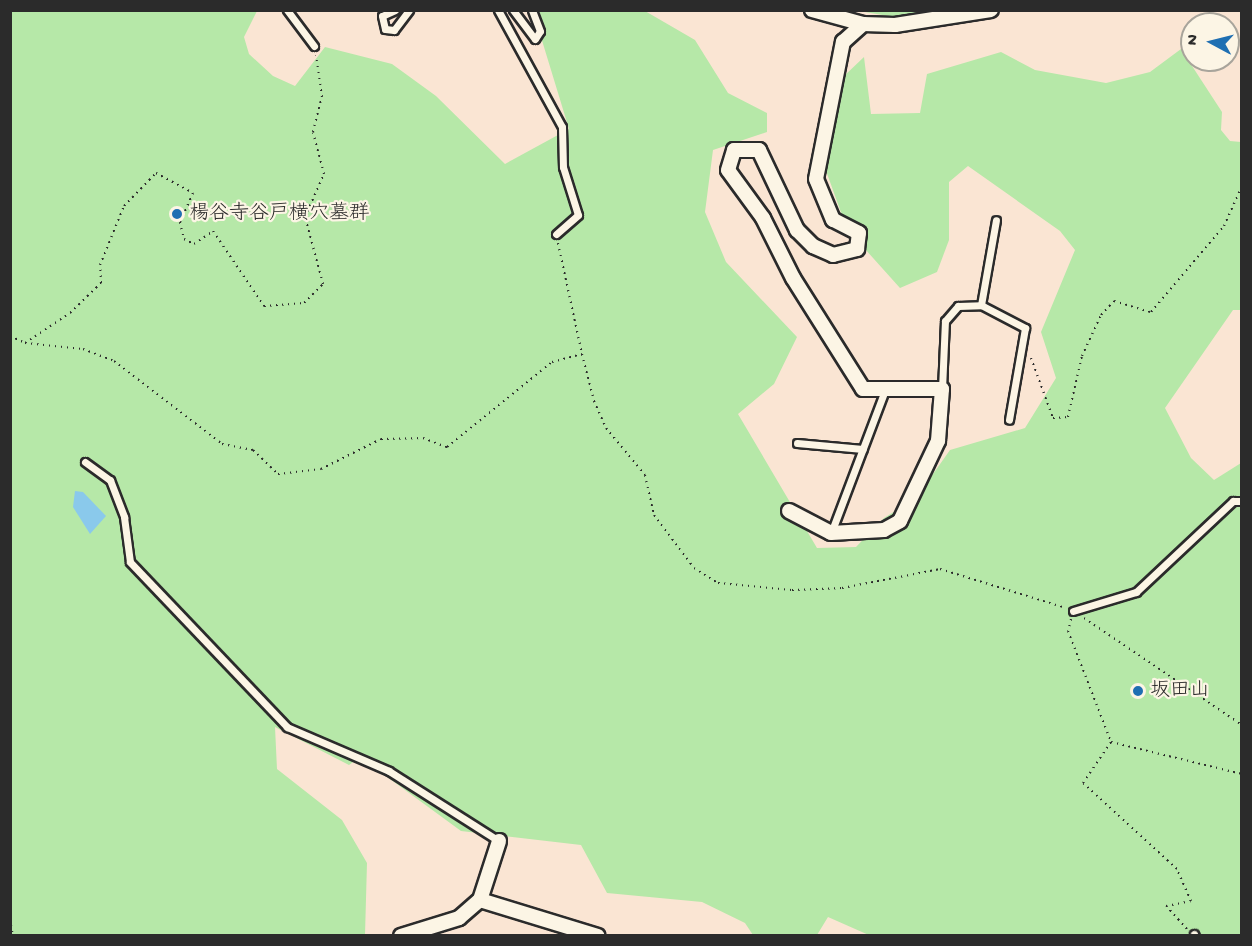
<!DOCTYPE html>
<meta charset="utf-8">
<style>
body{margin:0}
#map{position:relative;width:1252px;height:946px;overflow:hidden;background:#fae5d3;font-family:"Gochi Hand","Klee One",sans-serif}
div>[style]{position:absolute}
.green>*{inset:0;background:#b6e8a8}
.water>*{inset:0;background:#8ac9eb}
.path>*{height:2px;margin-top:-1px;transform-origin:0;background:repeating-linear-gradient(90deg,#2b2b2b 0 1.5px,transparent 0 6px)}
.roads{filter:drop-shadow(2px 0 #2b2b2b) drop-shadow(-2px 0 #2b2b2b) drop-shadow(0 2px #2b2b2b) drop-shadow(0 -2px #2b2b2b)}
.lane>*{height:7px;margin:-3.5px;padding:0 3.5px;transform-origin:3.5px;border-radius:3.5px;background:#fcf5e5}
.street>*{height:14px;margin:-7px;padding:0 7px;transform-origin:7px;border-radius:7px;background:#fcf5e5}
.dots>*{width:16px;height:16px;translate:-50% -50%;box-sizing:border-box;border:3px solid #fcf5e5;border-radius:50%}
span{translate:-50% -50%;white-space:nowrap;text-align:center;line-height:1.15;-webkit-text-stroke:4.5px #fcf5e5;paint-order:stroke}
.poi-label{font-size:20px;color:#2b2b2b}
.left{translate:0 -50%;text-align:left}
.frame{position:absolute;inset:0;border:12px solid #2b2b2b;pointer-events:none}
.north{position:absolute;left:1180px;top:12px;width:60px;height:60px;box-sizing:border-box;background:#fcf5e5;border:2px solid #a8a49b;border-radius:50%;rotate:277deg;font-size:16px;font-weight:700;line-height:24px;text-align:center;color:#2b2b2b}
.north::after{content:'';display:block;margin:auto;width:21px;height:27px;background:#1f6fb2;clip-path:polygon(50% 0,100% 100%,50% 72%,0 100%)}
</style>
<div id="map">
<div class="green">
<i style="clip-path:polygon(10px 11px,257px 11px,244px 37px,249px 54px,273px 76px,295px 86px,325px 47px,392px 64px,436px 96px,505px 164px,569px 129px,533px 11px,645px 11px,695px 40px,728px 93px,767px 113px,767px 132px,713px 150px,705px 212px,726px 262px,797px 337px,774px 384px,738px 414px,817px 548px,856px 547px,884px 518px,916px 498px,950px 450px,1025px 428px,1056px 378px,1041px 332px,1075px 250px,1060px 231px,968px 166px,949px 182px,949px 240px,937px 272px,900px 288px,847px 229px,825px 168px,843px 77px,864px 57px,871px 114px,920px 113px,927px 74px,1001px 52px,1035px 70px,1106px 83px,1150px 72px,1181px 49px,1222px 112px,1221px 130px,1230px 141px,1241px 142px,1241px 310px,1233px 310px,1165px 408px,1191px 458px,1214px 480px,1241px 463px,1241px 935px,871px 936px,828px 917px,817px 935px,753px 935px,745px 923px,702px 902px,607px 893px,581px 845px,461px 831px,360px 757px,349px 765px,275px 727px,277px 769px,342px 820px,367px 863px,365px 935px,11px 935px)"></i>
<i style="clip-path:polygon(859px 11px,920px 11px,906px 19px)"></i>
</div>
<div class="water">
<i style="clip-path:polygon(75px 491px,83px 492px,106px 516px,90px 534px,73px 507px)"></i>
</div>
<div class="path">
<i style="left:558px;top:243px;width:114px;rotate:77.8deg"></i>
<i style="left:10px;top:336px;width:17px;rotate:25deg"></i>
<i style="left:25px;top:343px;width:54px;rotate:-33.7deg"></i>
<i style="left:70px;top:313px;width:43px;rotate:-44.1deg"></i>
<i style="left:101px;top:283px;width:18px;rotate:-93deg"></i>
<i style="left:100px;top:265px;width:64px;rotate:-67.9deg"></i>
<i style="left:124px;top:206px;width:46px;rotate:-45.9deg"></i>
<i style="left:156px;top:173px;width:42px;rotate:28.4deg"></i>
<i style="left:193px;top:193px;width:32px;rotate:114deg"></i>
<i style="left:180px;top:222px;width:17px;rotate:77deg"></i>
<i style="left:184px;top:239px;width:11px;rotate:27deg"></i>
<i style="left:194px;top:244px;width:23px;rotate:-34deg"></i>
<i style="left:213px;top:231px;width:91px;rotate:55.8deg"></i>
<i style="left:264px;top:306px;width:40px;rotate:-4.3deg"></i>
<i style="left:304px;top:303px;width:27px;rotate:-45deg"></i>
<i style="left:323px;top:284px;width:69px;rotate:-105deg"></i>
<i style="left:305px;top:217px;width:47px;rotate:-66.2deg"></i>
<i style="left:324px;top:174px;width:43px;rotate:-104.7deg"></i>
<i style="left:313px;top:132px;width:36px;rotate:-76deg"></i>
<i style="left:322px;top:97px;width:42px;rotate:-98.1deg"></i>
<i style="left:25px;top:343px;width:58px;rotate:5.9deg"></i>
<i style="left:83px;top:349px;width:33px;rotate:21deg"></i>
<i style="left:114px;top:361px;width:136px;rotate:37.5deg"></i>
<i style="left:222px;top:444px;width:32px;rotate:11deg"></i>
<i style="left:253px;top:450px;width:35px;rotate:44deg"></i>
<i style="left:278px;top:474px;width:43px;rotate:-6.6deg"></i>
<i style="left:321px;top:469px;width:67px;rotate:-26.6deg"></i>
<i style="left:381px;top:439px;width:42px;rotate:-1.4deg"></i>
<i style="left:423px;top:438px;width:26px;rotate:21deg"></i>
<i style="left:447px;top:447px;width:135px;rotate:-39deg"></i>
<i style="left:552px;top:362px;width:31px;rotate:-15deg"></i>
<i style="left:582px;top:354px;width:49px;rotate:75.7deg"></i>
<i style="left:594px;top:401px;width:30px;rotate:66deg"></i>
<i style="left:606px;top:428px;width:61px;rotate:50.3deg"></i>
<i style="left:645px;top:475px;width:41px;rotate:77.3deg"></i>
<i style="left:654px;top:515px;width:66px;rotate:53deg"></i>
<i style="left:694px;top:568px;width:28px;rotate:32deg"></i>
<i style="left:718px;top:583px;width:74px;rotate:5.4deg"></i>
<i style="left:792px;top:590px;width:50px;rotate:-2.3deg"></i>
<i style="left:842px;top:588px;width:100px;rotate:-11deg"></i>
<i style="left:940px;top:569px;width:129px;rotate:17.2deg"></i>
<i style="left:1031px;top:358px;width:64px;rotate:69.9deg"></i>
<i style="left:1053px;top:418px;width:15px;rotate:-4deg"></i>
<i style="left:1068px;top:417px;width:63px;rotate:-77.1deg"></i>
<i style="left:1082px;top:356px;width:45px;rotate:-65.1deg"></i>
<i style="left:1101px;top:315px;width:19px;rotate:-47deg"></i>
<i style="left:1114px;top:301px;width:39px;rotate:17deg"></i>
<i style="left:1151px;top:312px;width:113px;rotate:-49.7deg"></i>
<i style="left:1224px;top:226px;width:44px;rotate:-65.8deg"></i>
<i style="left:1084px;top:618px;width:191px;rotate:34.1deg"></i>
<i style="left:1071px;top:619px;width:12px;rotate:104deg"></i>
<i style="left:1068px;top:631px;width:119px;rotate:68.8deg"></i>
<i style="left:10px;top:919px;width:17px;rotate:80deg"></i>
<i style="left:1187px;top:929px;width:31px;rotate:-132deg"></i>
<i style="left:1166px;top:906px;width:25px;rotate:-11deg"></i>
<i style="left:1191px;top:901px;width:35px;rotate:-114deg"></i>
<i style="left:1177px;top:869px;width:127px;rotate:-137.5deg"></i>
<i style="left:1083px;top:783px;width:50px;rotate:-55.7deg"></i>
<i style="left:1111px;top:742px;width:135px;rotate:13.7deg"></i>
</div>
<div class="roads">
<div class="lane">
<i style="left:287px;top:10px;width:45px;rotate:53.1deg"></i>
<i style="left:395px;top:10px;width:14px;rotate:155deg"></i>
<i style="left:382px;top:16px;width:13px;rotate:77deg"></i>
<i style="left:385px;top:29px;width:9px;rotate:6deg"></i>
<i style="left:394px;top:30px;width:25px;rotate:-53deg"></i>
<i style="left:498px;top:10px;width:133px;rotate:61.3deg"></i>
<i style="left:562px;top:127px;width:40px;rotate:88.6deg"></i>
<i style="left:563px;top:167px;width:50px;rotate:72.6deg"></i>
<i style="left:578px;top:215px;width:29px;rotate:139deg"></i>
<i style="left:513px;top:10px;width:36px;rotate:53deg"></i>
<i style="left:535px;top:39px;width:9px;rotate:-58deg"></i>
<i style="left:540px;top:31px;width:22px;rotate:-111deg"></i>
<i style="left:981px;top:305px;width:86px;rotate:-80deg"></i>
<i style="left:942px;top:389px;width:68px;rotate:-87.5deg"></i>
<i style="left:945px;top:321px;width:20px;rotate:-49deg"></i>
<i style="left:958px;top:306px;width:23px;rotate:-2deg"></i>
<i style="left:981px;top:305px;width:50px;rotate:27.6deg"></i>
<i style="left:1025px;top:328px;width:93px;rotate:99.9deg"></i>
<i style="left:797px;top:443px;width:66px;rotate:5.2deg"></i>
<i style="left:85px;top:462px;width:31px;rotate:36deg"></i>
<i style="left:110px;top:480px;width:40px;rotate:69deg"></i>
<i style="left:124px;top:517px;width:45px;rotate:82.4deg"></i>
<i style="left:130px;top:562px;width:228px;rotate:46.4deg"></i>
<i style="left:287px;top:727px;width:111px;rotate:23.3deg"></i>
<i style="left:389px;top:771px;width:130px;rotate:32.5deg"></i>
<i style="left:831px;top:533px;width:153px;rotate:-69.3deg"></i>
<i style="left:1073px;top:611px;width:66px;rotate:-16.8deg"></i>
<i style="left:1136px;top:592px;width:133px;rotate:-43.2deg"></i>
<i style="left:1233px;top:501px;width:9px"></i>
<i style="left:1194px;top:934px;width:2px;rotate:63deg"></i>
</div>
<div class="street">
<i style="left:812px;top:10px;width:53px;rotate:15.4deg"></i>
<i style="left:863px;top:24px;width:32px;rotate:2deg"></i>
<i style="left:895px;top:25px;width:97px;rotate:-8.9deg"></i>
<i style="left:789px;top:511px;width:47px;rotate:27.6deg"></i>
<i style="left:831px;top:533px;width:53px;rotate:-3.2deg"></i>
<i style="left:884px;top:530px;width:18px;rotate:-29deg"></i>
<i style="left:900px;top:521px;width:89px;rotate:-64.6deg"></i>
<i style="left:938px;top:441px;width:52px;rotate:-85.6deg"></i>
<i style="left:942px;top:389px;width:79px;rotate:180deg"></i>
<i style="left:863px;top:389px;width:131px;rotate:-122.2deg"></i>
<i style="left:793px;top:278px;width:67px;rotate:-116.6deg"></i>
<i style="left:763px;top:218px;width:59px;rotate:-126.1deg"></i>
<i style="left:728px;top:170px;width:21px;rotate:-73deg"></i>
<i style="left:734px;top:150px;width:25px"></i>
<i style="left:759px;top:150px;width:89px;rotate:64.6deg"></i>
<i style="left:797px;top:230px;width:23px;rotate:45deg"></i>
<i style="left:813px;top:246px;width:22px;rotate:24deg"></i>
<i style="left:833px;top:255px;width:25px;rotate:-14deg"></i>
<i style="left:857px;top:249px;width:16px;rotate:-83deg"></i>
<i style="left:859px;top:233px;width:29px;rotate:-153deg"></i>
<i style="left:833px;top:220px;width:44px;rotate:-112.5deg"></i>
<i style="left:816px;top:179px;width:140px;rotate:-78.9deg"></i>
<i style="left:843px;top:42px;width:27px;rotate:-42deg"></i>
<i style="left:480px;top:900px;width:123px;rotate:17deg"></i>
<i style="left:401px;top:936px;width:61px;rotate:-17.2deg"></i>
<i style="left:459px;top:918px;width:28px;rotate:-41deg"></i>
<i style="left:480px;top:900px;width:62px;rotate:-72.1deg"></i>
</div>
</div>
<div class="dots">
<i style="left:177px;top:214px;background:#1f6fb2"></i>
<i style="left:1138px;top:691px;background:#1f6fb2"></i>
</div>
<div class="poi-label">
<span class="left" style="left:189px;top:214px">楊谷寺谷戸横穴墓群</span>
<span class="left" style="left:1150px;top:691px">坂田山</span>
</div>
<div class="frame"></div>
<div class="north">N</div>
</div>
